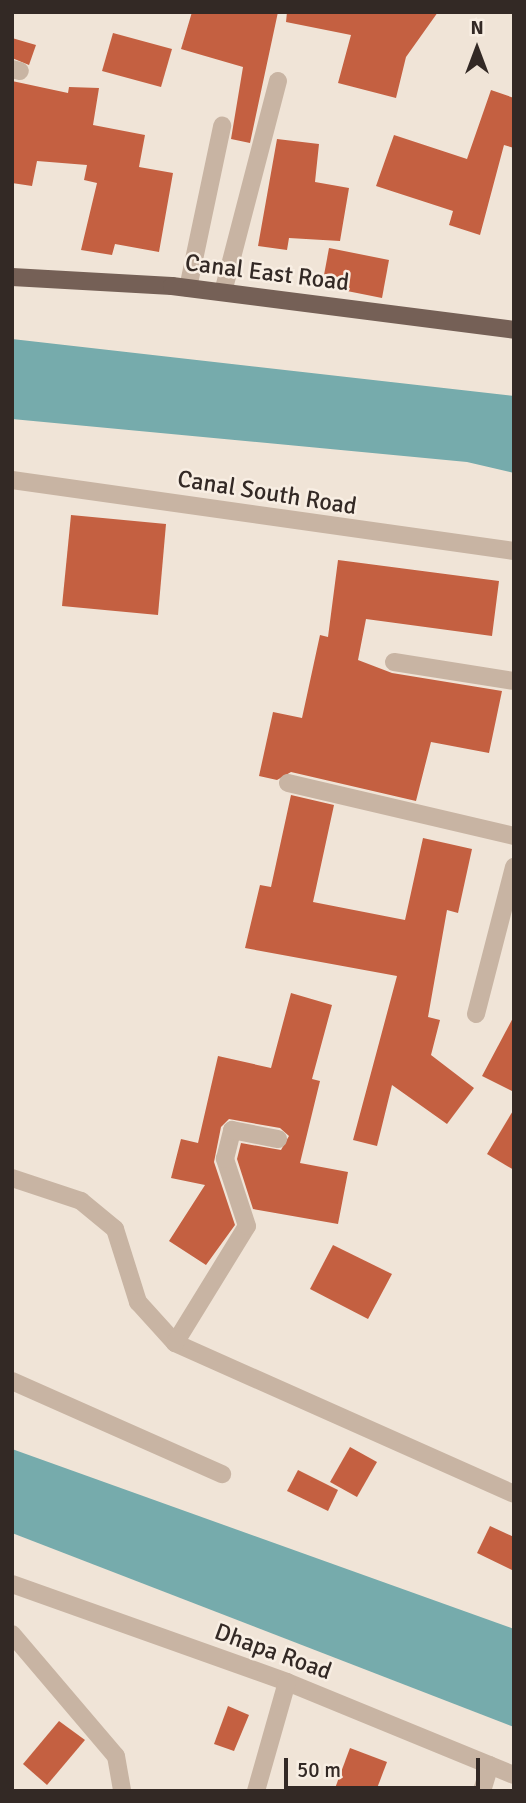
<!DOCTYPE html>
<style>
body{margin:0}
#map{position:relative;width:526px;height:1803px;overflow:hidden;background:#f0e4d7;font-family:Signika,sans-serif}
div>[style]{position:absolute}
.water>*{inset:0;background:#76abac}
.building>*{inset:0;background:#c46041}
.minor>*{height:18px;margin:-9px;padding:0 9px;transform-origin:9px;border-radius:9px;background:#c8b4a3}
.major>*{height:18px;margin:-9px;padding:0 9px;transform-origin:9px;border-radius:9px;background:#756056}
span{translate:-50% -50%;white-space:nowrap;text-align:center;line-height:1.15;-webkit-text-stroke:5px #f8eee3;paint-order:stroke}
.street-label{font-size:24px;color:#332925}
.frame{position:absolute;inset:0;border:14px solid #332925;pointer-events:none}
.north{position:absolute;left:442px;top:14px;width:70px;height:70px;-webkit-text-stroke:5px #f8eee3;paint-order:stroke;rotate:0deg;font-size:19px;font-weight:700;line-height:28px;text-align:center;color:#332925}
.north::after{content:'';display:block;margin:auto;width:24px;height:32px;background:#332925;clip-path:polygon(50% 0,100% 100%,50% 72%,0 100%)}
.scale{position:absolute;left:284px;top:1758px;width:196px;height:32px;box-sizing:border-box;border:4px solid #332925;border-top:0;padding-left:9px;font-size:21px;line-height:24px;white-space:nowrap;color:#332925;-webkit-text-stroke:5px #f8eee3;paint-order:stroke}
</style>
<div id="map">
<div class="water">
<i style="clip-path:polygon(12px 339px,514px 396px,514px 473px,467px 462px,12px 419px)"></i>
<i style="clip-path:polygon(12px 1449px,514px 1629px,514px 1727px,12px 1533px)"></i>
</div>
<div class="building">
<i style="clip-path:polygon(192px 12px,278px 12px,250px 143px,231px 139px,243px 67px,181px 49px)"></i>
<i style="clip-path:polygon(287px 12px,438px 12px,406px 57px,396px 98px,338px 83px,351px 35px,286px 22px)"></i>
<i style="clip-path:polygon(113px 33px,172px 49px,161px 87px,102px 71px)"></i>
<i style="clip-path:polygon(12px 38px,36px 45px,29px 65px,12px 58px)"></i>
<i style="clip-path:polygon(12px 81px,68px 93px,69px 87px,99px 88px,93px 125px,145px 135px,139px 167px,173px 173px,159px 252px,115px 244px,112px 255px,81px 250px,97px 183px,84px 180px,87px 165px,37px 161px,32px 186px,12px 183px)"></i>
<i style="clip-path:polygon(491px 90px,514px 98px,514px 148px,504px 145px,480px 235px,449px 225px,453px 211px,376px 186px,394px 135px,467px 159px)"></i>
<i style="clip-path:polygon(277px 139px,319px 144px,315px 182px,349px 188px,340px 241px,289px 238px,287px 250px,258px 246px)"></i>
<i style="clip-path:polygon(329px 248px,389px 260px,382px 298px,322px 286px)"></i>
<i style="clip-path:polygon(71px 515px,166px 524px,158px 615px,62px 606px)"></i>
<i style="clip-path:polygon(338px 560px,499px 581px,492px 636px,366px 619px,358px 660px,392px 673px,502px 691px,489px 753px,431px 742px,416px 801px,291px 772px,277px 780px,259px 776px,273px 712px,302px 718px,320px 635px,328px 637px)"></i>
<i style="clip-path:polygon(291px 795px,334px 805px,313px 902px,405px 920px,423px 838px,472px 849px,458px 913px,447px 910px,428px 1017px,440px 1020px,431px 1055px,474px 1088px,447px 1124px,392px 1085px,377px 1146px,353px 1140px,397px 976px,245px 948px,260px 885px,271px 887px)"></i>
<i style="clip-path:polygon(291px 993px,332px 1005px,312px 1079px,320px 1081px,300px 1163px,348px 1172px,338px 1224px,253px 1209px,237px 1159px,241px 1143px,281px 1150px,289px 1136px,280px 1128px,229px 1119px,221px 1127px,214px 1162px,235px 1225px,206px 1265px,169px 1241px,205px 1185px,171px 1178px,181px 1139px,198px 1143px,218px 1056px,271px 1068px)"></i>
<i style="clip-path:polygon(514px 1016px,514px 1092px,482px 1076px)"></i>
<i style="clip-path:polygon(514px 1109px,514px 1170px,487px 1154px)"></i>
<i style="clip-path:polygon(333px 1245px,392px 1274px,368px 1319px,310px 1289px)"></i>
<i style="clip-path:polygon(350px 1447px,377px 1462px,357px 1497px,330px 1482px)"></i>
<i style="clip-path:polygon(298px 1470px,338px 1490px,328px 1511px,287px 1491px)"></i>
<i style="clip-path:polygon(490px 1526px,514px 1537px,514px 1571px,477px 1553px)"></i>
<i style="clip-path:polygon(228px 1706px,249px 1715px,234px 1751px,214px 1744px)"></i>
<i style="clip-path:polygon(59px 1721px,85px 1740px,47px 1785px,23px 1764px)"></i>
<i style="clip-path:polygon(350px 1748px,387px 1762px,376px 1791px,334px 1791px)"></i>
</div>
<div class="minor">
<i style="left:12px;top:69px;width:8px;rotate:14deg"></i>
<i style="left:188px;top:288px;width:166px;rotate:-78.1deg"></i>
<i style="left:223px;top:292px;width:218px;rotate:-75.4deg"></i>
<i style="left:12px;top:480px;width:507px;rotate:8.05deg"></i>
<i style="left:394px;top:662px;width:121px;rotate:9deg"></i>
<i style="left:288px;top:783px;width:232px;rotate:13.2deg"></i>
<i style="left:476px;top:1014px;width:152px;rotate:-75.5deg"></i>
<i style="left:12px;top:1178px;width:73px;rotate:18.4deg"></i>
<i style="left:81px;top:1201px;width:44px;rotate:39.5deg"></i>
<i style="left:115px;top:1229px;width:77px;rotate:72.5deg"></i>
<i style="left:138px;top:1302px;width:55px;rotate:47.9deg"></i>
<i style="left:175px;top:1343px;width:371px;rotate:24deg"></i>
<i style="left:175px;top:1343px;width:137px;rotate:-58.4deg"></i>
<i style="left:247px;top:1226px;width:71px;rotate:-108.2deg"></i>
<i style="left:225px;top:1159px;width:30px;rotate:-76deg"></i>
<i style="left:232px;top:1130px;width:47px;rotate:11.1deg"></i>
<i style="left:12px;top:1381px;width:230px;rotate:23.9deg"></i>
<i style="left:12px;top:1584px;width:292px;rotate:19.6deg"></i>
<i style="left:287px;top:1682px;width:245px;rotate:22.3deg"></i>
<i style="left:12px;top:1634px;width:160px;rotate:49.6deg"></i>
<i style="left:116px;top:1756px;width:36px;rotate:80deg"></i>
<i style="left:256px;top:1791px;width:113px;rotate:-74.1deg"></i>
<i style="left:482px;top:1791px;width:27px;rotate:-73deg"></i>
</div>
<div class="major">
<i style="left:12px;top:277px;width:160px;rotate:3.2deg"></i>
<i style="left:172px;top:286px;width:345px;rotate:7.3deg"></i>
</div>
<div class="street-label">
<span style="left:267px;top:273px;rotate:7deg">Canal East Road</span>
<span style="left:267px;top:493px;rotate:9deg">Canal South Road</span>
<span style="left:273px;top:1652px;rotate:20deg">Dhapa Road</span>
</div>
<div class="frame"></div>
<div class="north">N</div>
<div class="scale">50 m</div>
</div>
